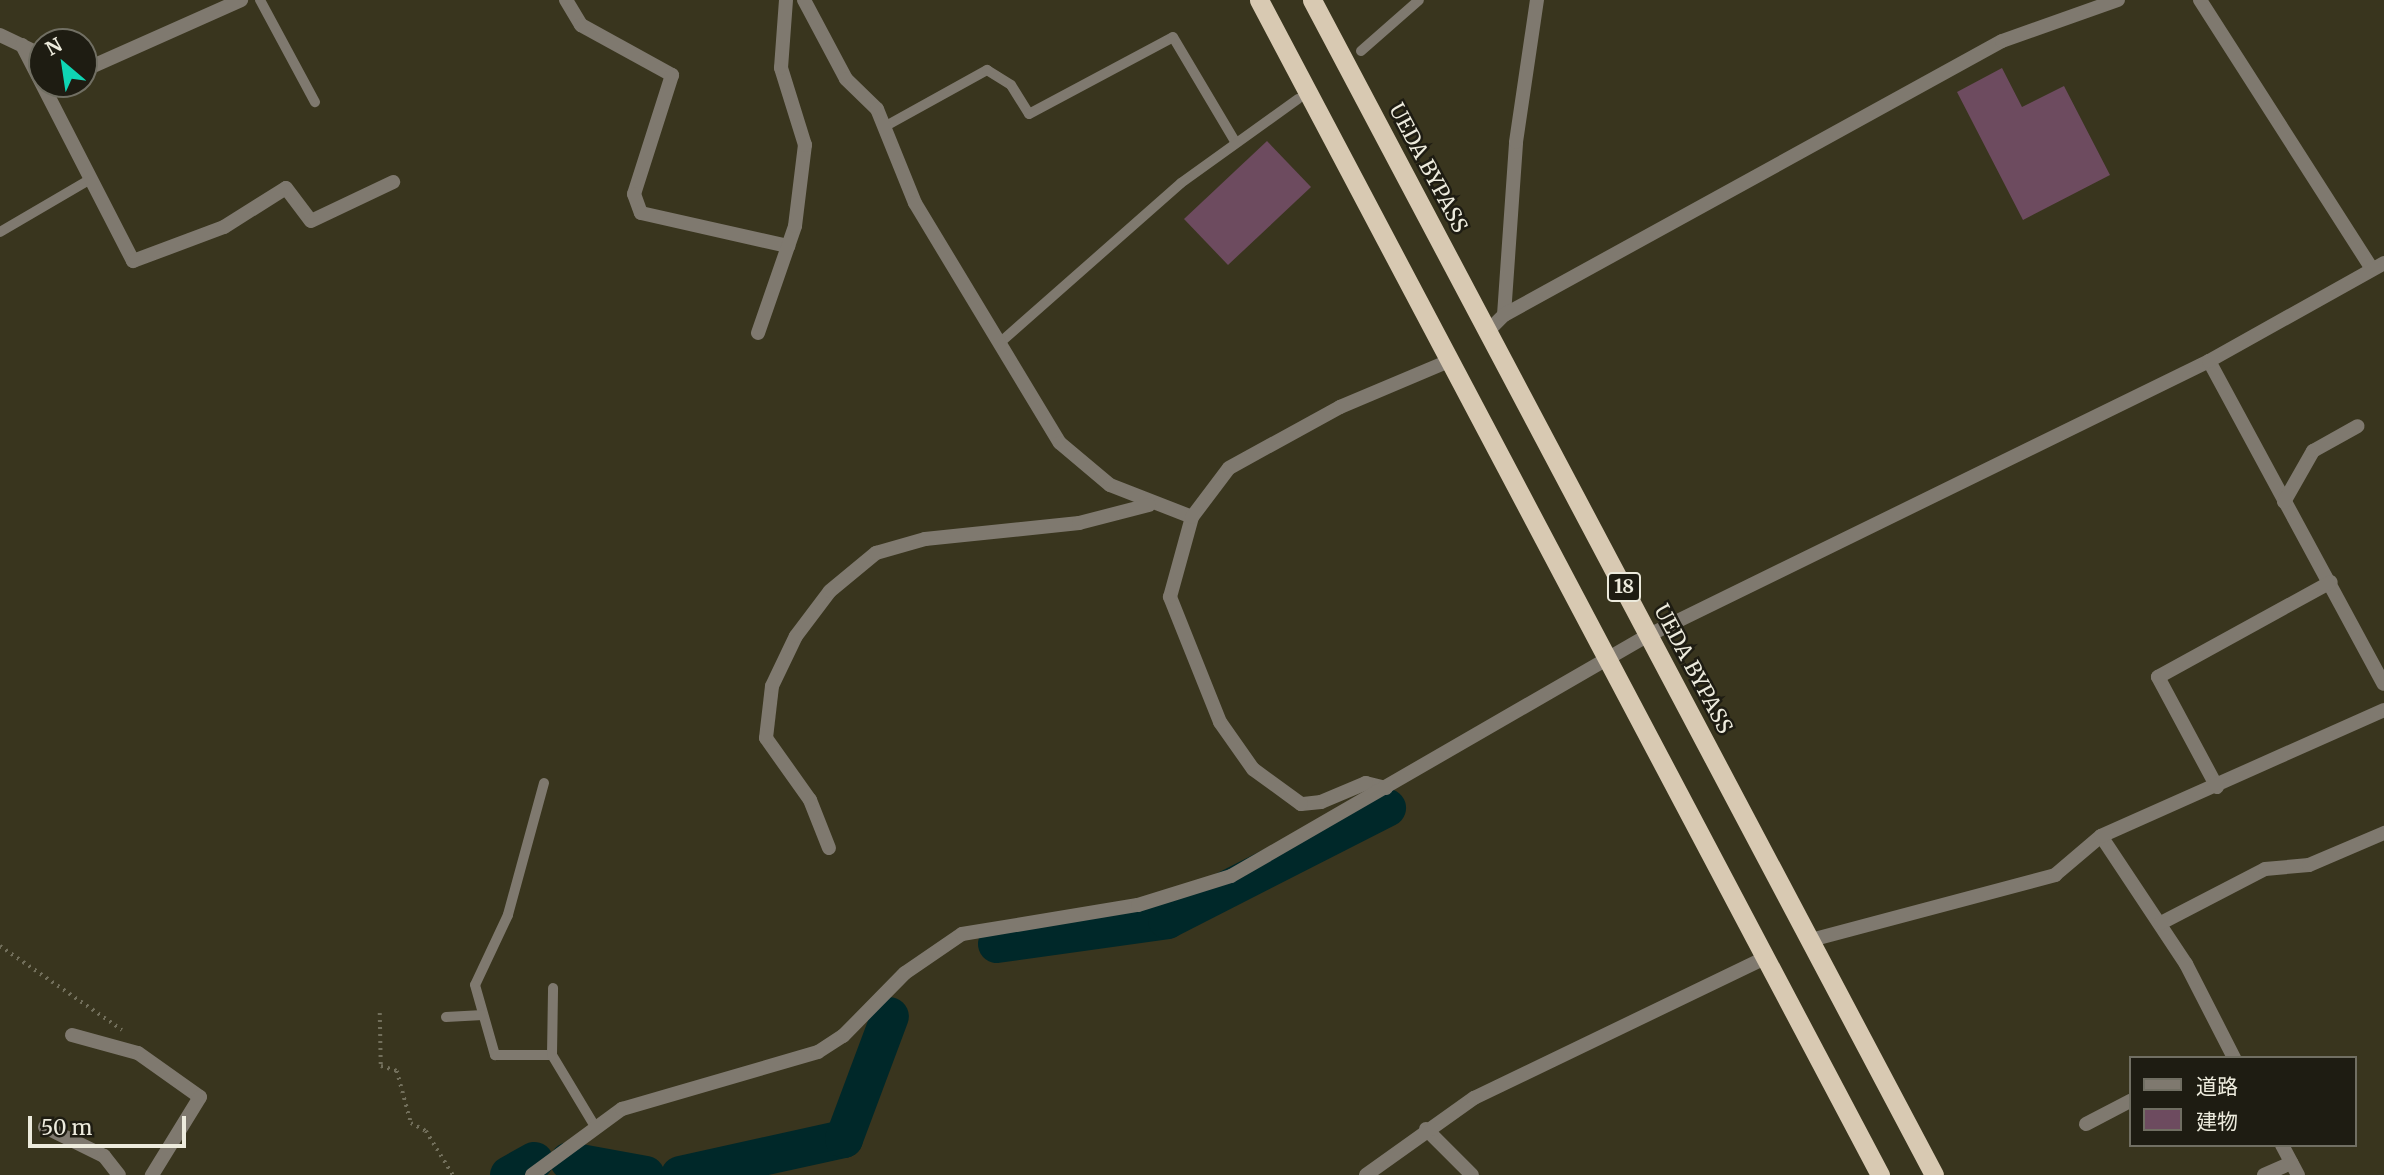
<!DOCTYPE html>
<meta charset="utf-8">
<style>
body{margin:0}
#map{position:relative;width:2384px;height:1175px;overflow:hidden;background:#39351e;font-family:Merriweather,"Noto Sans JP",serif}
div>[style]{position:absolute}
.river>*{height:38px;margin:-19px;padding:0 19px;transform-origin:19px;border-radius:19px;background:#002829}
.building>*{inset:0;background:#6d4b5f}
.path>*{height:3.5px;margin-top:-1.75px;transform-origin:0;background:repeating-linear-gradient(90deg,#726f5b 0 2px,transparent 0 7px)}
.service>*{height:10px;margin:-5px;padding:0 5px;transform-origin:5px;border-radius:5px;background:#7f796f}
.minor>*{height:14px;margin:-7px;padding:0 7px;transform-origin:7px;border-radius:7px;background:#7f796f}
.trunk>*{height:19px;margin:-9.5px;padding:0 9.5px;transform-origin:9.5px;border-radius:9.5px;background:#d8c9b2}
span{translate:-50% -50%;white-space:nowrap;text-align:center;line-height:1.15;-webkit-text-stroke:5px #1e1c12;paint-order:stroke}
.shield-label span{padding:2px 5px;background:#1e1c12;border:2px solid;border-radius:5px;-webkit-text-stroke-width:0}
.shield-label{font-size:19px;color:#edebdd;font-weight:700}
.street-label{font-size:21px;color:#edebdd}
.legend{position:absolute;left:2129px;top:1056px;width:228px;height:91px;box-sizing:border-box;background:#1e1c12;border:2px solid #716f63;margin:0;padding:9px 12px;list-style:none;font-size:21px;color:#edebdd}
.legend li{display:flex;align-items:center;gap:14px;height:35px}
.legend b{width:35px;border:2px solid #716f63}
.north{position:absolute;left:28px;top:28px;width:70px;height:70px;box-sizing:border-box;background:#1e1c12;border:2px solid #716f63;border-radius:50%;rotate:331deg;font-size:19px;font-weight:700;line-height:28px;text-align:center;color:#edebdd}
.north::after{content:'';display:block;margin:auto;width:24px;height:32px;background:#0fd5b4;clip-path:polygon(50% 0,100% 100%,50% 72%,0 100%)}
.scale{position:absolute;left:28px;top:1116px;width:158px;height:32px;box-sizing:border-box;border:4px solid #edebdd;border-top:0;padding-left:9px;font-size:21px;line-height:24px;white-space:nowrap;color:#edebdd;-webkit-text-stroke:5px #1e1c12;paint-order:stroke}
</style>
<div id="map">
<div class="river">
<i style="left:997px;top:944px;width:172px;rotate:-8deg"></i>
<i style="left:1167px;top:920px;width:247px;rotate:-27deg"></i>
<i style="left:569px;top:1161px;width:78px;rotate:10.3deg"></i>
<i style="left:509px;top:1175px;width:29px;rotate:-29deg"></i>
<i style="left:680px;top:1175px;width:168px;rotate:-12.4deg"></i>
<i style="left:844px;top:1139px;width:131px;rotate:-69.5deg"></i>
</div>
<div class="building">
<i style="clip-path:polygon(2002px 68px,2022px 107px,2064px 86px,2110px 175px,2023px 220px,1957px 92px)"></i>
<i style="clip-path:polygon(1267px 141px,1311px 187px,1228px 265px,1184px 219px)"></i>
</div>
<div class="path">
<i style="left:0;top:946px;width:148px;rotate:34.5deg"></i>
<i style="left:380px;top:1013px;width:53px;rotate:88.9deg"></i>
<i style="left:381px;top:1066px;width:17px;rotate:17deg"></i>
<i style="left:397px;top:1071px;width:54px;rotate:74.9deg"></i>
<i style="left:411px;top:1123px;width:17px;rotate:28deg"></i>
<i style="left:426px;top:1131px;width:52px;rotate:58.5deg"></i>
</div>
<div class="service">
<i style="left:260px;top:0;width:116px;rotate:61.7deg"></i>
<i style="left:1361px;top:51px;width:77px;rotate:-41.3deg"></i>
<i style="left:884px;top:127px;width:118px;rotate:-29deg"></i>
<i style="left:987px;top:70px;width:28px;rotate:32deg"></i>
<i style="left:1011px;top:85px;width:34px;rotate:58deg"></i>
<i style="left:1029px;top:114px;width:163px;rotate:-28.1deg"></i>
<i style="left:1173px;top:37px;width:123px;rotate:59.3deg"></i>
<i style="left:0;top:232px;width:103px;rotate:-30.3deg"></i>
<i style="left:1003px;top:340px;width:237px;rotate:-41.4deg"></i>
<i style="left:1181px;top:183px;width:144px;rotate:-35.7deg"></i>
<i style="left:544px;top:783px;width:137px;rotate:105.3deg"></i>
<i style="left:508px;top:915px;width:77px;rotate:115.2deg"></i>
<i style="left:475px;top:985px;width:73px;rotate:74.1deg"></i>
<i style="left:495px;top:1055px;width:57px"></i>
<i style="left:552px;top:1055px;width:82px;rotate:59deg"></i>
<i style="left:446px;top:1017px;width:37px;rotate:-3deg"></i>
<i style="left:552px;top:1055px;width:67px;rotate:-89.1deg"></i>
</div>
<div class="minor">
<i style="left:566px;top:0;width:29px;rotate:59deg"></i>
<i style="left:581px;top:25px;width:104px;rotate:28.8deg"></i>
<i style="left:672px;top:75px;width:125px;rotate:107.7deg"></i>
<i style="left:634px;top:194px;width:20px;rotate:70deg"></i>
<i style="left:641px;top:213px;width:151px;rotate:12.7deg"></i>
<i style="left:804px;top:0;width:89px;rotate:62deg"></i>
<i style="left:846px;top:79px;width:43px;rotate:44.1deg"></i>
<i style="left:877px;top:109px;width:101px;rotate:68deg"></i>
<i style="left:915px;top:203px;width:280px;rotate:58.9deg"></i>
<i style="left:1060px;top:443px;width:65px;rotate:40deg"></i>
<i style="left:1110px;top:485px;width:88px;rotate:21.3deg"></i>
<i style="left:2200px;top:0;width:319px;rotate:57.4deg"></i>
<i style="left:0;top:35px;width:47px;rotate:25.5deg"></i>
<i style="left:22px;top:45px;width:243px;rotate:62.8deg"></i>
<i style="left:133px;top:261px;width:97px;rotate:-20.5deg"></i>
<i style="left:224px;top:227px;width:73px;rotate:-32.2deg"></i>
<i style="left:286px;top:188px;width:41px;rotate:52.9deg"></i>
<i style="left:311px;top:221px;width:91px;rotate:-25.4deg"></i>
<i style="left:84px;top:70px;width:172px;rotate:-24deg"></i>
<i style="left:1504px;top:315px;width:173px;rotate:-86deg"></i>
<i style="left:1516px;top:142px;width:144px;rotate:-81.6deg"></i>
<i style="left:1489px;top:330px;width:21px;rotate:-45deg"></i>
<i style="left:1504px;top:315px;width:568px;rotate:-28.82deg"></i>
<i style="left:2002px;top:41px;width:123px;rotate:-19.5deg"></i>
<i style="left:758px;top:333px;width:113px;rotate:-70.9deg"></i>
<i style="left:795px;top:226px;width:82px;rotate:-83deg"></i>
<i style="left:805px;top:145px;width:81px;rotate:-107.3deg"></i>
<i style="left:781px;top:68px;width:68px;rotate:-85.8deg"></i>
<i style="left:2209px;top:361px;width:367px;rotate:61.6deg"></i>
<i style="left:2284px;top:502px;width:59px;rotate:-60.4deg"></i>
<i style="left:2313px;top:451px;width:51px;rotate:-29.1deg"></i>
<i style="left:2217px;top:787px;width:125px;rotate:-118.2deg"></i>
<i style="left:2158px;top:677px;width:197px;rotate:-28.8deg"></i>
<i style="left:1386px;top:788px;width:21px;rotate:-166deg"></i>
<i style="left:1366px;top:783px;width:49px;rotate:157.1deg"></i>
<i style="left:1321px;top:802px;width:20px;rotate:174deg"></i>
<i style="left:1301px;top:804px;width:59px;rotate:-143.9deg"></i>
<i style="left:1253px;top:769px;width:57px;rotate:-125.1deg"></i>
<i style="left:1220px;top:722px;width:135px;rotate:-111.8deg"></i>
<i style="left:1170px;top:597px;width:83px;rotate:-74.6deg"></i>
<i style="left:1192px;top:517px;width:61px;rotate:-52.9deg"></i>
<i style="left:1229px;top:468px;width:127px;rotate:-28.8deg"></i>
<i style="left:1340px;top:407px;width:118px;rotate:-22.9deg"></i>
<i style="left:2101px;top:836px;width:154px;rotate:56.4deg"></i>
<i style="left:2186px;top:964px;width:106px;rotate:62.9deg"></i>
<i style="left:829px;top:848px;width:52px;rotate:-111.6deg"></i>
<i style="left:810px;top:800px;width:76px;rotate:-125.4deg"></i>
<i style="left:766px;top:738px;width:52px;rotate:-83.4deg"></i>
<i style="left:772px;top:686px;width:55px;rotate:-64.4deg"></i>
<i style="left:796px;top:636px;width:56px;rotate:-52.9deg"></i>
<i style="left:830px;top:591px;width:60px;rotate:-39.6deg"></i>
<i style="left:876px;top:553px;width:51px;rotate:-15.9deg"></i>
<i style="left:925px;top:539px;width:155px;rotate:-5.9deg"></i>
<i style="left:1079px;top:523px;width:72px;rotate:-14.4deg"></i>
<i style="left:2161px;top:923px;width:117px;rotate:-27.4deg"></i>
<i style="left:2265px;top:869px;width:44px;rotate:-5.2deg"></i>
<i style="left:2309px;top:865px;width:82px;rotate:-23.1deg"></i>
<i style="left:1811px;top:940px;width:253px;rotate:-14.9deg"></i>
<i style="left:2055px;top:875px;width:60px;rotate:-40.3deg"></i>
<i style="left:2101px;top:836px;width:310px;rotate:-24deg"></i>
<i style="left:72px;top:1035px;width:68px;rotate:15.3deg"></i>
<i style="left:138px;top:1053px;width:76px;rotate:35.4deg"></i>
<i style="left:200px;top:1097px;width:92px;rotate:121.6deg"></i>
<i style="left:2086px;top:1124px;width:50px;rotate:-27.6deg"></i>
<i style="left:45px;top:1127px;width:66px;rotate:26.2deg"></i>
<i style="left:104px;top:1156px;width:24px;rotate:52deg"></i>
<i style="left:1426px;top:1129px;width:65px;rotate:45deg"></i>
<i style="left:2282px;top:1145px;width:34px;rotate:62deg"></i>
<i style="left:532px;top:1175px;width:112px;rotate:-36.3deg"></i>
<i style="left:622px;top:1109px;width:204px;rotate:-16.2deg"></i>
<i style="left:818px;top:1052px;width:30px;rotate:-33deg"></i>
<i style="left:843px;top:1036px;width:88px;rotate:-45.5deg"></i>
<i style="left:905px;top:973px;width:69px;rotate:-34.4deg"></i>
<i style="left:962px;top:934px;width:178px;rotate:-9.4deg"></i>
<i style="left:1138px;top:905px;width:97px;rotate:-17.3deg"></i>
<i style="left:1231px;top:876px;width:482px;rotate:-30deg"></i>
<i style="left:1649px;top:635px;width:623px;rotate:-26.07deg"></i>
<i style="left:2209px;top:361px;width:201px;rotate:-29.2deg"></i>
<i style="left:1366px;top:1175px;width:133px;rotate:-35.5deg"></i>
<i style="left:1474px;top:1098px;width:323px;rotate:-25.7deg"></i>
<i style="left:2264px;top:1175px;width:30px;rotate:-24deg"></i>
</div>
<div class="trunk">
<i style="left:1259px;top:0;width:1329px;rotate:62.14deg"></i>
<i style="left:1312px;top:0;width:1329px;rotate:62.1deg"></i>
</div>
<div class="shield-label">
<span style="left:1624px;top:587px">18</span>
</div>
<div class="street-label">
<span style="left:1428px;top:168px;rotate:62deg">UEDA BYPASS</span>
<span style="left:1693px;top:669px;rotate:62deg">UEDA BYPASS</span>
</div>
<ul class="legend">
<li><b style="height:9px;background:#7f796f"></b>道路</li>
<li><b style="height:19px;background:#6d4b5f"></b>建物</li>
</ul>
<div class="north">N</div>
<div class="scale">50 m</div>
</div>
